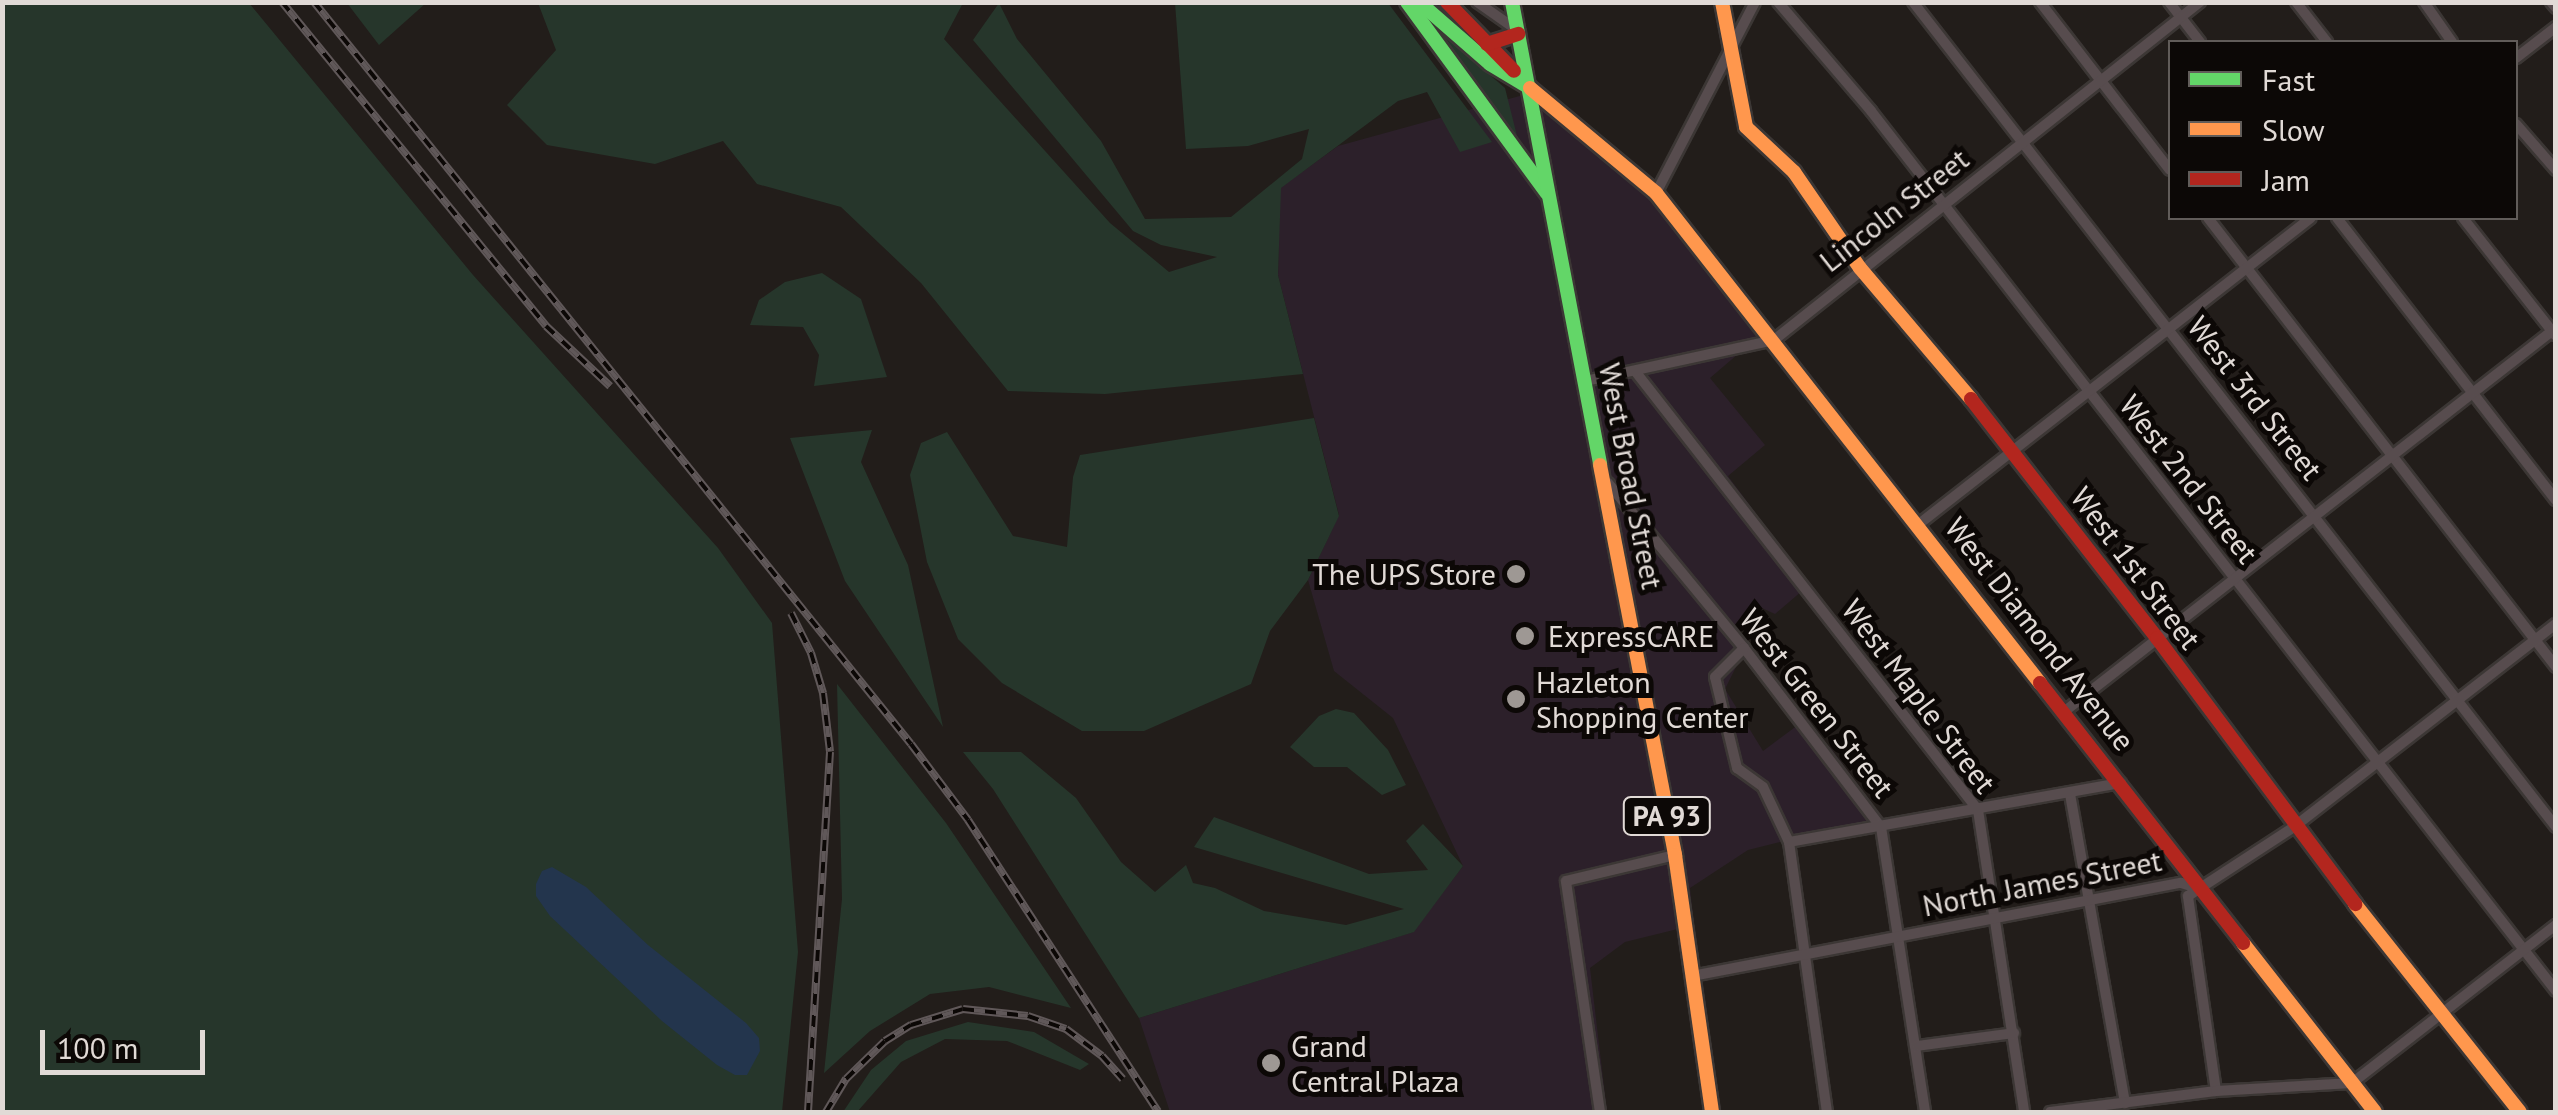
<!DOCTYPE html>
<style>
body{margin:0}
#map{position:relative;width:2558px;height:1115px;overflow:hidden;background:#221d1a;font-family:"PT Sans",sans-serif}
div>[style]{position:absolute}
.commercial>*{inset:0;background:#2c202a}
.green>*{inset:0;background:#26362b}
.water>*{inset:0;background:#23354d}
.roads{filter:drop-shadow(2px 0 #3c3735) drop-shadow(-2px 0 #3c3735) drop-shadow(0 2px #3c3735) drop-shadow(0 -2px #3c3735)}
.street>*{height:10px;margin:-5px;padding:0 5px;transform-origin:5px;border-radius:5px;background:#574c4e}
.fast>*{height:14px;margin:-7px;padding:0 7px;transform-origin:7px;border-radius:7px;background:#63d668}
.slow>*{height:14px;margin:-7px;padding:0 7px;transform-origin:7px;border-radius:7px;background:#ff974d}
.jam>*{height:14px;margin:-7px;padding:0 7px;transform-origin:7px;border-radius:7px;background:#b3261e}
.rail>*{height:8px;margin-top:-4px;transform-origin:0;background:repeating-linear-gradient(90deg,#0c0806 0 11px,#605859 0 22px);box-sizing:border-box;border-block:2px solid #605859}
.dots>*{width:28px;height:28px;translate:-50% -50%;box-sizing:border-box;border:5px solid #0c0806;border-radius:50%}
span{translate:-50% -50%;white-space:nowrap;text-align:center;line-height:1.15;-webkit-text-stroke:10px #0c0806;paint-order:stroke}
.shield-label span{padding:2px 8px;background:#0c0806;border:2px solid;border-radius:8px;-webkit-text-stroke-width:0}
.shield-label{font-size:28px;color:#e1dad6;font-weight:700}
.street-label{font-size:30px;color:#e1dad6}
.poi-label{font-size:30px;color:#e1dad6}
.right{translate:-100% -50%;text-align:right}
.left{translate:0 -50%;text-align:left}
.frame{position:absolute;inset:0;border:5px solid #e1dad6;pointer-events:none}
.legend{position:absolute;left:2168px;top:40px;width:350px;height:180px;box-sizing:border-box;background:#0c0806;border:2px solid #615c59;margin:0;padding:12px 18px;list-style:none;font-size:30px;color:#e1dad6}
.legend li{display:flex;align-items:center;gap:20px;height:50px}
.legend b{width:50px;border:2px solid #615c59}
.scale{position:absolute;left:40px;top:1030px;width:165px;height:45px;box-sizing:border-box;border:5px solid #e1dad6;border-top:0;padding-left:12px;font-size:30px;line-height:35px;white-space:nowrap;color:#e1dad6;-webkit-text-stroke:8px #0c0806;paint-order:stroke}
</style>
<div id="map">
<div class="commercial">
<i style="clip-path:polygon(1545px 89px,1772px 325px,1710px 378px,1765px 445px,1728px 476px,1809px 585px,1775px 614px,1753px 604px,1732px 628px,1737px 665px,1725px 689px,1763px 751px,1798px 725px,1830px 747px,1882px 817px,1748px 850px,1690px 888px,1694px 925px,1625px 942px,1590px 968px,1607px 1112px,1170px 1112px,1139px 1018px,1413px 932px,1463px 866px,1393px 718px,1334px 671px,1308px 580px,1339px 515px,1278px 275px,1280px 188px,1338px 146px)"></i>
</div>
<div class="green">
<i style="clip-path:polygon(2px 3px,249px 3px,473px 275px,718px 548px,772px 623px,798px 952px,782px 1112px,3px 1112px)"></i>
<i style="clip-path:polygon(347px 3px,426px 3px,379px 45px)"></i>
<i style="clip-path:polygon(538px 3px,963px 3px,944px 39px,1110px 223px,1169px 272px,1217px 257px,1161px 245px,1133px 231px,973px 40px,999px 3px,1017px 39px,1101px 141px,1145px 219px,1231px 217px,1302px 159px,1309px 129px,1248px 146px,1186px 149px,1175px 3px,1388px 3px,1492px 142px,1460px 152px,1427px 92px,1398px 101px,1281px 188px,1278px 275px,1303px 374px,1105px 394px,1008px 391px,921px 283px,841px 207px,757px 184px,723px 141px,655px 164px,547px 145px,507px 105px,556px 50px)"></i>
<i style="clip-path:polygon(1438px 30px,1505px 88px,1518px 140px,1436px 33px)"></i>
<i style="clip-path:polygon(822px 273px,861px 299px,887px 377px,814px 386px,819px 355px,803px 327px,750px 325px,759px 300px,785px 282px)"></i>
<i style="clip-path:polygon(1314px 418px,1339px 516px,1308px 580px,1270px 631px,1251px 684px,1144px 731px,1082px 731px,1002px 683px,958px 639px,927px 562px,910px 475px,921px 443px,947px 432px,1013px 536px,1067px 547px,1073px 477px,1080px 455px)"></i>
<i style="clip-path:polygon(872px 430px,861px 462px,908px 565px,943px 727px,845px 581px,790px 438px)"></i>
<i style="clip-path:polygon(837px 684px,946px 823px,1071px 1008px,989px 987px,930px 994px,870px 1031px,824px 1073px,842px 899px)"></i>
<i style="clip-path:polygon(1336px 709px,1354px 713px,1388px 750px,1406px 785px,1382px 795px,1347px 767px,1314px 767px,1290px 747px,1319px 716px)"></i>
<i style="clip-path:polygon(963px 752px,1021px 752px,1076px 798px,1121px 862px,1155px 892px,1186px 865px,1193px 883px,1215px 888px,1264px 911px,1346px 925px,1404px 909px,1194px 847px,1214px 817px,1369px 874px,1428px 870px,1406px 841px,1423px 824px,1463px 866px,1414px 932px,1139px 1018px,993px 789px)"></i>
<i style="clip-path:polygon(968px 1022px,1034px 1032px,1089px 1064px,1080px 1070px,1007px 1041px,945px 1039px,901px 1062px,857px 1112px,843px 1112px,871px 1070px,906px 1041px)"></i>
</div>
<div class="water">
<i style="clip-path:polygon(552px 867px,586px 887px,648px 945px,746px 1023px,759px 1038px,760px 1051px,747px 1075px,735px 1075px,717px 1065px,662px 1021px,550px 916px,536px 896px,536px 884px,542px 871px)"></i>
</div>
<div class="roads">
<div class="street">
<i style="left:1477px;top:2px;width:49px;rotate:35deg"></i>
<i style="left:1778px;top:2px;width:143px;rotate:49.5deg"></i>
<i style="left:1871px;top:111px;width:1115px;rotate:52.1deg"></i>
<i style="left:1913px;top:2px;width:1046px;rotate:52.07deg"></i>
<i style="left:2040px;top:2px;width:212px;rotate:52.3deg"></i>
<i style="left:2169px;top:2px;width:51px;rotate:52.2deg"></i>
<i style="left:2296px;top:2px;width:51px;rotate:52.2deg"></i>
<i style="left:2424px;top:2px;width:49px;rotate:55deg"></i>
<i style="left:2551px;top:2px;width:8px;rotate:50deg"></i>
<i style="left:2516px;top:58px;width:51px;rotate:-37.8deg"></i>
<i style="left:2516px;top:124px;width:61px;rotate:49deg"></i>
<i style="left:1656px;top:193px;width:215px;rotate:-62.6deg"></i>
<i style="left:2208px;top:218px;width:568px;rotate:52.22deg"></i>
<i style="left:2337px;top:218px;width:357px;rotate:52.2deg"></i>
<i style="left:2463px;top:218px;width:149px;rotate:51.8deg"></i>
<i style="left:1635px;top:371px;width:557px;rotate:52deg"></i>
<i style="left:1978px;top:810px;width:305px;rotate:81.3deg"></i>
<i style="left:1585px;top:381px;width:193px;rotate:-12.2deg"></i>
<i style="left:1774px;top:340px;width:544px;rotate:-38.43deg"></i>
<i style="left:1608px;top:483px;width:214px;rotate:50.5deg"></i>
<i style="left:1744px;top:648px;width:225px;rotate:52.6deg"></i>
<i style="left:1881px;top:827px;width:288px;rotate:81.2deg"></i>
<i style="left:1919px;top:524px;width:497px;rotate:-38deg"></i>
<i style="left:1744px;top:648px;width:41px;rotate:135deg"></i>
<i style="left:1715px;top:677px;width:94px;rotate:76.4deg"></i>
<i style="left:1737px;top:768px;width:32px;rotate:36deg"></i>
<i style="left:1763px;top:787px;width:61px;rotate:64.7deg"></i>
<i style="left:1789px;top:842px;width:273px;rotate:82deg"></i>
<i style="left:2065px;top:711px;width:623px;rotate:-37.96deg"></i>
<i style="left:2070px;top:794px;width:314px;rotate:79.9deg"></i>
<i style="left:1789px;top:842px;width:337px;rotate:-10.1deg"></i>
<i style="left:1692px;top:976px;width:498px;rotate:-10.8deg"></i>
<i style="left:2181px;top:883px;width:21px;rotate:17deg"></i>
<i style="left:1917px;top:1046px;width:98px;rotate:-7.6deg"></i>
<i style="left:2216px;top:1091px;width:197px;rotate:-98.2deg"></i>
<i style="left:2188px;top:896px;width:126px;rotate:-33.1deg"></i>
<i style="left:2294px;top:827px;width:331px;rotate:-37.8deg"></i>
<i style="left:1600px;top:1112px;width:233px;rotate:-98.4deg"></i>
<i style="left:1566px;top:881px;width:112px;rotate:-13.4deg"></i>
<i style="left:2050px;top:1112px;width:167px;rotate:-7.2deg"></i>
<i style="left:2216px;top:1091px;width:136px;rotate:-3.4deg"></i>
<i style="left:2352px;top:1083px;width:258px;rotate:-37.8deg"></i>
</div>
<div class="fast">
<i style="left:1407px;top:2px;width:237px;rotate:53.8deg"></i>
<i style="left:1419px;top:2px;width:94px;rotate:41.1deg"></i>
<i style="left:1490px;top:64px;width:47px;rotate:31deg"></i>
<i style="left:1512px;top:2px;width:471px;rotate:79.2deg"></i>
</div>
<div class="slow">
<i style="left:1722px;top:2px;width:127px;rotate:79.1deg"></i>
<i style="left:1746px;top:127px;width:66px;rotate:43.2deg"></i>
<i style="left:1794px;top:172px;width:116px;rotate:55.5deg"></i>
<i style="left:1860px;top:268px;width:172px;rotate:49.7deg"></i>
<i style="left:1530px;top:88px;width:164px;rotate:39.8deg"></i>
<i style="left:1656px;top:193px;width:623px;rotate:51.92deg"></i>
<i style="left:1600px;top:465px;width:397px;rotate:79.1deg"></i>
<i style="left:1675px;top:855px;width:260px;rotate:81.8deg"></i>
<i style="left:2355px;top:904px;width:265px;rotate:51.6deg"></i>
<i style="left:2243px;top:943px;width:214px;rotate:52deg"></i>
</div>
<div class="jam">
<i style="left:1447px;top:2px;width:96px;rotate:45.8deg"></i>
<i style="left:1487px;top:44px;width:33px;rotate:-18deg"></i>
<i style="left:1971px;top:399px;width:303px;rotate:52.1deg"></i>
<i style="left:2157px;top:638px;width:332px;rotate:53.3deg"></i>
<i style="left:2040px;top:683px;width:330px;rotate:52deg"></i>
</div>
</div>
<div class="rail">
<i style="left:282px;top:2px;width:418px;rotate:50.8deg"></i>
<i style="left:546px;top:326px;width:88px;rotate:43.2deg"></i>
<i style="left:314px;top:2px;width:952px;rotate:51.18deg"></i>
<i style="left:911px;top:744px;width:95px;rotate:53.1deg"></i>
<i style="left:968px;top:820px;width:348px;rotate:56.9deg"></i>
<i style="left:791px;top:613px;width:45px;rotate:63.4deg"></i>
<i style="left:811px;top:653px;width:42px;rotate:73.3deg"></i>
<i style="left:823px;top:693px;width:59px;rotate:83.2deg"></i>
<i style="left:830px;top:752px;width:361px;rotate:93.5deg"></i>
<i style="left:826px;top:1112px;width:39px;rotate:-59deg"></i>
<i style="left:846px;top:1079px;width:54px;rotate:-44.3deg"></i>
<i style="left:885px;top:1041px;width:31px;rotate:-32deg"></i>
<i style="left:911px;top:1025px;width:54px;rotate:-17.1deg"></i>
<i style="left:963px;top:1009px;width:65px;rotate:6.1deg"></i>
<i style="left:1028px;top:1016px;width:40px;rotate:18.9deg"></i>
<i style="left:1066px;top:1029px;width:45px;rotate:36.9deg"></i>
<i style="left:1102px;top:1056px;width:31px;rotate:48deg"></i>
</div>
<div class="dots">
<i style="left:1516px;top:574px;background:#9e9894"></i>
<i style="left:1525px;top:636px;background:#9e9894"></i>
<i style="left:1516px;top:699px;background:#9e9894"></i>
<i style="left:1271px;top:1063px;background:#9e9894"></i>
</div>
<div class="shield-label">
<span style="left:1667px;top:816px">PA 93</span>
</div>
<div class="street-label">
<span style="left:1894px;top:210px;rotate:-38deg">Lincoln Street</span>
<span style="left:2255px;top:398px;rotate:52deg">West 3rd Street</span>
<span style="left:1631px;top:476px;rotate:79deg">West Broad Street</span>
<span style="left:2189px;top:479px;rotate:52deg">West 2nd Street</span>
<span style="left:2136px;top:568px;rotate:53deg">West 1st Street</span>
<span style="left:2040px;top:634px;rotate:52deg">West Diamond Avenue</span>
<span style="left:1919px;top:696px;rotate:53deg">West Maple Street</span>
<span style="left:1817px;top:703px;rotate:52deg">West Green Street</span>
<span style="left:2042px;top:883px;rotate:-11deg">North James Street</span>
</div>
<div class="poi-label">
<span class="right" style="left:1496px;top:574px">The UPS Store</span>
<span class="left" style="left:1548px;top:636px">ExpressCARE</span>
<span class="left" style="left:1536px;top:699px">Hazleton<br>Shopping Center</span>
<span class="left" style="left:1291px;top:1063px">Grand<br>Central Plaza</span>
</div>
<div class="frame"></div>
<ul class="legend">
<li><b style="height:12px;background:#63d668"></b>Fast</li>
<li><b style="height:12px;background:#ff974d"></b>Slow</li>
<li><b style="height:12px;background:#b3261e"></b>Jam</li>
</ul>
<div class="scale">100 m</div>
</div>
